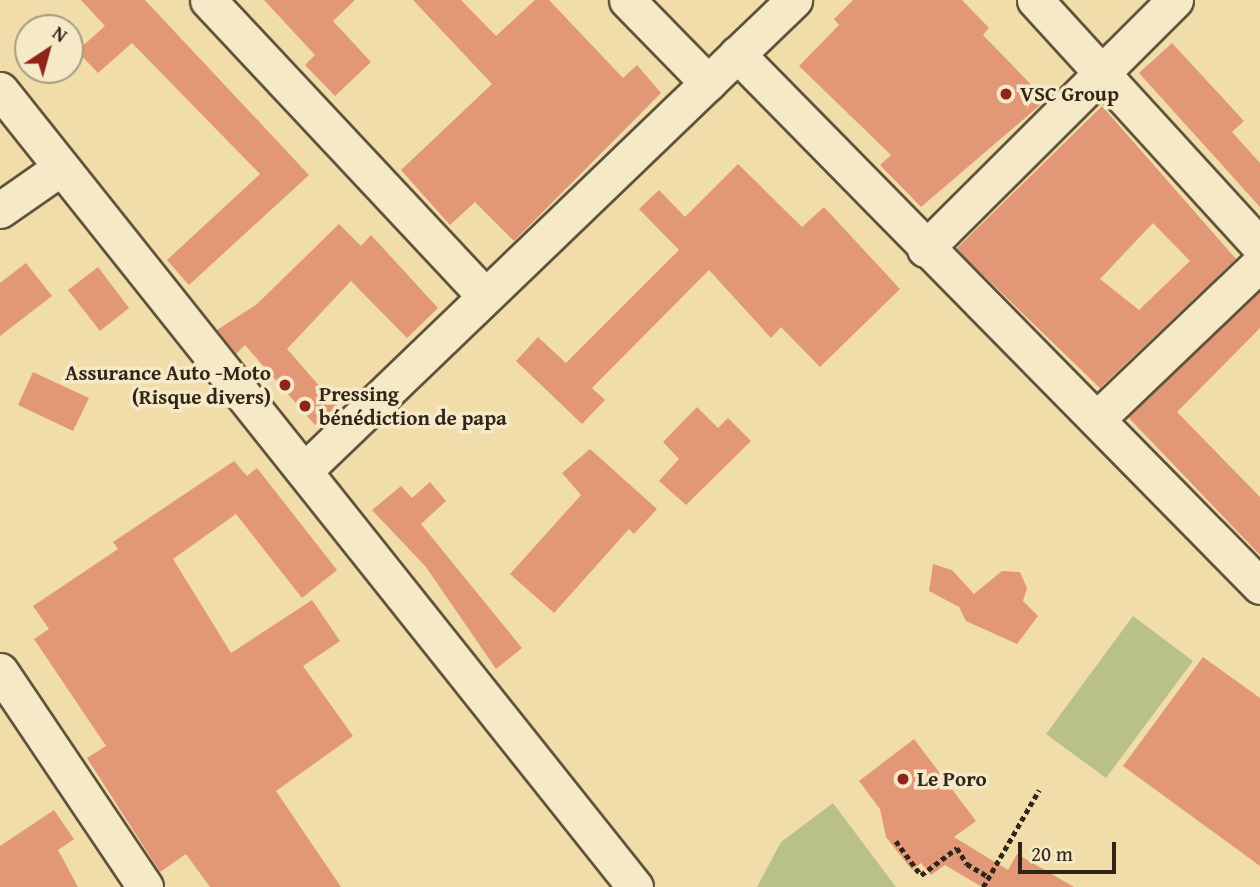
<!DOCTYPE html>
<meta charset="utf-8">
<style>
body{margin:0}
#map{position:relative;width:1260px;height:887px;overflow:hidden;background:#f0ddaa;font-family:"Gentium Book Plus",serif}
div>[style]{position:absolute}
.green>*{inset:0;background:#b9c189}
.building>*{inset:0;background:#e29876}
.path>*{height:4.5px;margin-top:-2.25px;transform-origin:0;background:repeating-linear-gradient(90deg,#312517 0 5px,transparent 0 8.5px)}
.roads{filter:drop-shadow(2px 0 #61533c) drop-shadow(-2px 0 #61533c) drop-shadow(0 2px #61533c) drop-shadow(0 -2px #61533c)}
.minor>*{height:35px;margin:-17.5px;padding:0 17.5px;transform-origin:17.5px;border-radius:17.5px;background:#f5e9c8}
.dots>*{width:19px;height:19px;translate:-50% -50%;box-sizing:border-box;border:4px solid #f5e9c8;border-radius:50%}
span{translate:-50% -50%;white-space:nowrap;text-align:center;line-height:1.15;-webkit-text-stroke:7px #f5e9c8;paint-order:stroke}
.poi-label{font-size:21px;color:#312517;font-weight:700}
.left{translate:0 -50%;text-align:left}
.right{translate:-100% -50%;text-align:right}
.north{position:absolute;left:14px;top:14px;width:70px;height:70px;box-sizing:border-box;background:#f5e9c8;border:2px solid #a79b81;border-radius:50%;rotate:36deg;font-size:19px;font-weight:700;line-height:28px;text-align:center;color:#312517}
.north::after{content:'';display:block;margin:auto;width:24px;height:32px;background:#8f2418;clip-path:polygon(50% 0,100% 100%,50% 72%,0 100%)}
.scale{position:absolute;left:1018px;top:842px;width:98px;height:32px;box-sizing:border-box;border:4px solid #312517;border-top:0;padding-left:9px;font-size:21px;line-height:24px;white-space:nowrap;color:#312517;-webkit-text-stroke:5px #f5e9c8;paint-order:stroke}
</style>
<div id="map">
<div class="green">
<i style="clip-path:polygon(1133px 616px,1193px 661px,1106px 778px,1046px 734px)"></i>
<i style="clip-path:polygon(833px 803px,896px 887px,757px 887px,781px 842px)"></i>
</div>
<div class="building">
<i style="clip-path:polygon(81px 0,145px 0,309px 175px,189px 285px,167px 260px,260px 174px,132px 43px,98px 73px,77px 51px,105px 26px)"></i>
<i style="clip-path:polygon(264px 0,355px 0,333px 21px,371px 62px,335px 96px,305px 65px,315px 55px)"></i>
<i style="clip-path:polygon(413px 0,461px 0,496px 36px,535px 0,549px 0,623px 78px,637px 65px,661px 93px,514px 241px,475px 202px,450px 225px,401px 170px,492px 84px)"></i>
<i style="clip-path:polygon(853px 0,962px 0,989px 28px,983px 35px,1046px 100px,921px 207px,880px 165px,891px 155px,799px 66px,839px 25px,834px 19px)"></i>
<i style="clip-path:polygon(1172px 43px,1244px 121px,1232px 132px,1260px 163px,1260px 207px,1139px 73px)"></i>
<i style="clip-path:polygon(evenodd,1102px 106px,1236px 259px,1100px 388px,956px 249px,1102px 106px,1153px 223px,1190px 261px,1139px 310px,1100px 279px,1153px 223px)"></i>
<i style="clip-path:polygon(738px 164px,802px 227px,824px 207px,900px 289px,820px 367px,781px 327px,771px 338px,709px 270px,592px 388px,605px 400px,582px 424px,516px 361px,538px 337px,566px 363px,679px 250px,639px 209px,659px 190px,685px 217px)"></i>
<i style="clip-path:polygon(339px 224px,361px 246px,371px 235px,438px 308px,407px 338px,351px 281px,287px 349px,337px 406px,315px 425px,245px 345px,236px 354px,217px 330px,257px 304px)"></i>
<i style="clip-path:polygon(26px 263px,52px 296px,0 336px,0 283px)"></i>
<i style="clip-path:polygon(98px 267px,129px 308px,100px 331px,68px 290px)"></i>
<i style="clip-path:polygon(1260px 291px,1260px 328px,1177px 412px,1260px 497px,1260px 555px,1128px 417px)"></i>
<i style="clip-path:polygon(33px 372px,89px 398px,73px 431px,18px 405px)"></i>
<i style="clip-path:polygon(697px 407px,718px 428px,728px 418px,751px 441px,686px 505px,659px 481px,679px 459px,663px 442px)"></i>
<i style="clip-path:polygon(590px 449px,657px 509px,634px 534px,629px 529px,554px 613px,510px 574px,581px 495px,562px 473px)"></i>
<i style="clip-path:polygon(234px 461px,247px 476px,257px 468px,337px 570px,302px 598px,236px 514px,173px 559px,231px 653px,312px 600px,340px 641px,303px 666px,353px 736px,276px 791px,341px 887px,210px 887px,186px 854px,160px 872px,87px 758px,106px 746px,34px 639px,49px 629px,33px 606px,118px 549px,113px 542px)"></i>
<i style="clip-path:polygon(430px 482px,446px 501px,421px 524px,522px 648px,496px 669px,426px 567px,372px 510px,401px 486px,412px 498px)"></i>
<i style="clip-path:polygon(933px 564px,952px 570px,974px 594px,1002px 571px,1020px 572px,1027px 588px,1023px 601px,1038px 616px,1017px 644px,966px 621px,959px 607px,929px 591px)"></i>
<i style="clip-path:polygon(1203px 657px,1260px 698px,1260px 866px,1123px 766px)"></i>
<i style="clip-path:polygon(914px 739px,976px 821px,954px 837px,1008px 870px,1017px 854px,1074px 887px,982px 887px,945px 865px,931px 875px,921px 863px,912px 870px,886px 837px,880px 809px,859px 781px)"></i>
<i style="clip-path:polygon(54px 810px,74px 839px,58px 850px,78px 887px,0 887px,0 846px)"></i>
</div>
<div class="path">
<i style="left:896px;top:841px;width:42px;rotate:53.7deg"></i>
<i style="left:921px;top:875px;width:45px;rotate:-36.9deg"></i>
<i style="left:957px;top:848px;width:19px;rotate:58deg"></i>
<i style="left:967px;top:864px;width:26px;rotate:31deg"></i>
<i style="left:983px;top:887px;width:112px;rotate:-60deg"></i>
</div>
<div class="roads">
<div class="minor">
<i style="left:208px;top:0;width:405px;rotate:46.9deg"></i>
<i style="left:627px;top:0;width:116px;rotate:45.7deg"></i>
<i style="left:1035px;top:0;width:333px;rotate:47.6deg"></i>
<i style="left:737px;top:54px;width:746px;rotate:45.49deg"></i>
<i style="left:0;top:90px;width:1019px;rotate:51.45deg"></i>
<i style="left:0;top:210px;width:72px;rotate:-34.8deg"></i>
<i style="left:925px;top:249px;width:353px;rotate:-44.9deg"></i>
<i style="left:1097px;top:419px;width:226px;rotate:-43.7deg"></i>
<i style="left:304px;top:471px;width:680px;rotate:-43.87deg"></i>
<i style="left:0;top:671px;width:260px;rotate:56.1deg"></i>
</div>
</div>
<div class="dots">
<i style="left:1006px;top:94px;background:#8f2418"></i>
<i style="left:285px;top:385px;background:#8f2418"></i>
<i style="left:305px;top:406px;background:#8f2418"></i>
<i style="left:903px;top:779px;background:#8f2418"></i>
</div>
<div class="poi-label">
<span class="left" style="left:1020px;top:94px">VSC Group</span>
<span class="right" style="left:271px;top:385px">Assurance Auto -Moto<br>(Risque divers)</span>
<span class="left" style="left:319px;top:406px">Pressing<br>bénédiction de papa</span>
<span class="left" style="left:917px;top:779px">Le Poro</span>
</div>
<div class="north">N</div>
<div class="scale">20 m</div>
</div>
